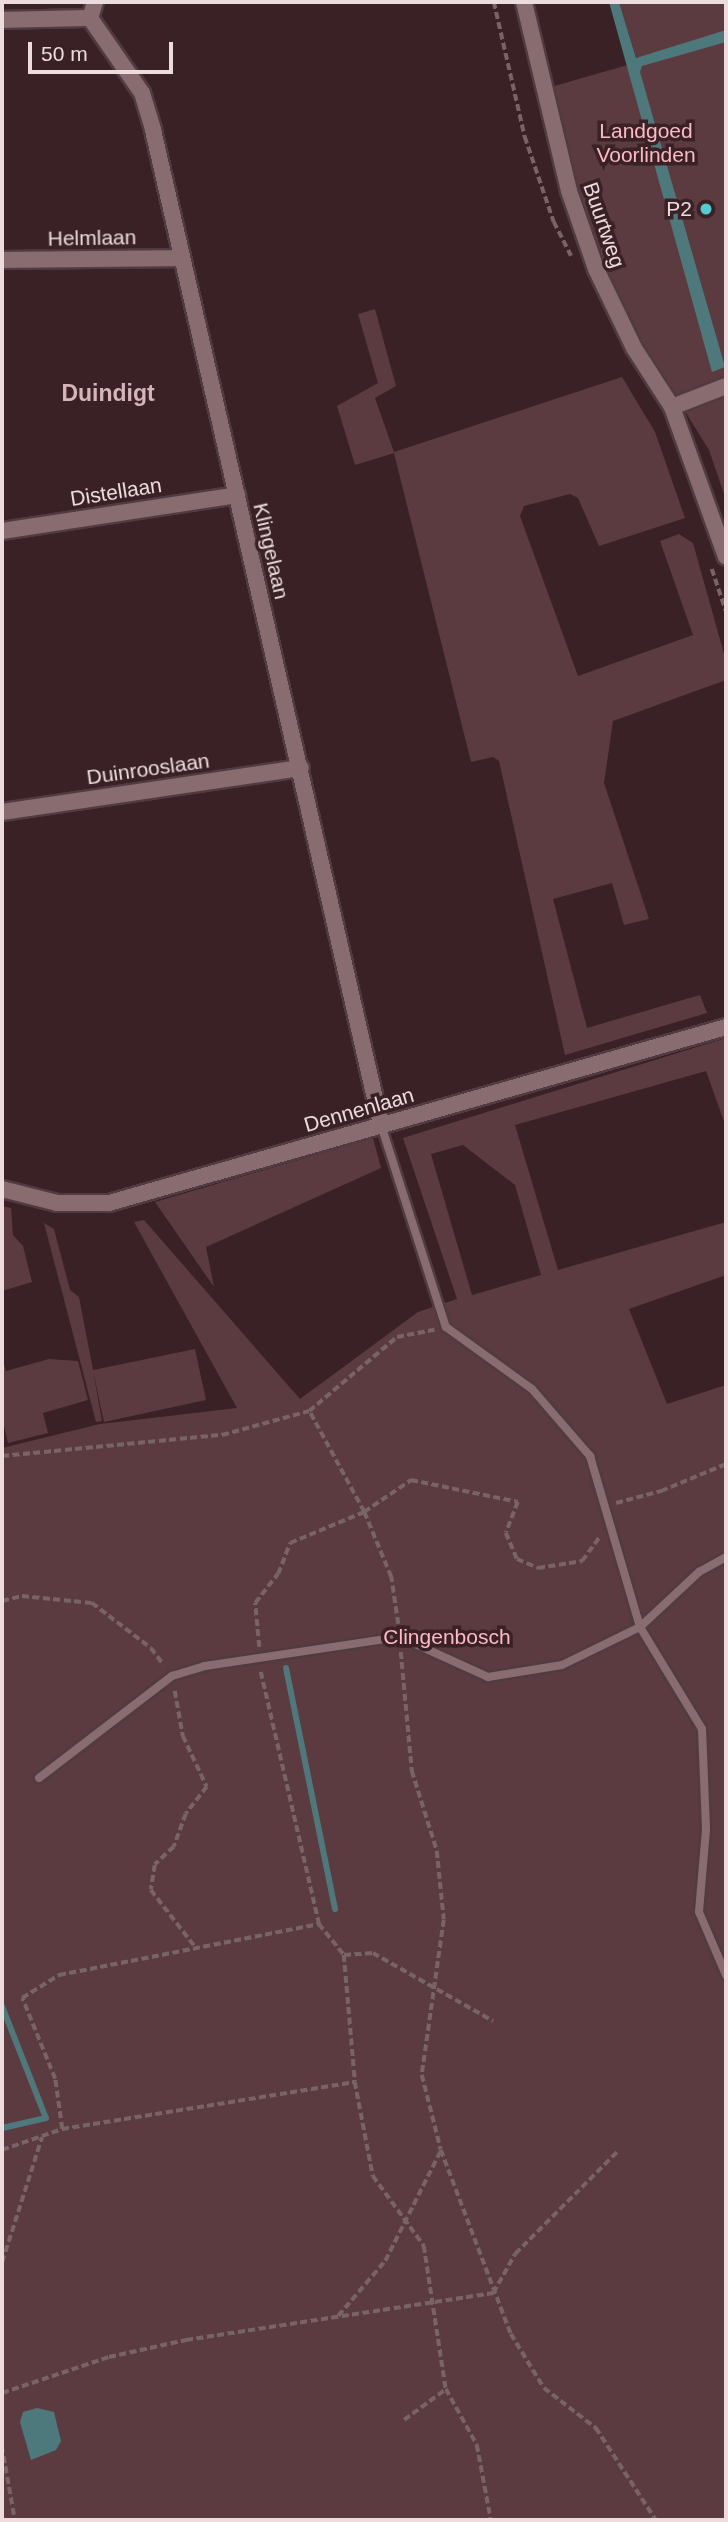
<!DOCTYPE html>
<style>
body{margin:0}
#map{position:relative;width:728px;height:2522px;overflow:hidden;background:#392125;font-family:Arial,sans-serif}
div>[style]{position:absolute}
.green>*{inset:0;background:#5b3b40}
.water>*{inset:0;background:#4e797c}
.stream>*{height:6px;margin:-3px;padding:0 3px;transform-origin:3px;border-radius:3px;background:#4e797c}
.path>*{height:3.5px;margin-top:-1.75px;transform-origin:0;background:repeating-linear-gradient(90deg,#786366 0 7px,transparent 0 10.5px)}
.roads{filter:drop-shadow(2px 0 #503c40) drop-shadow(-2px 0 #503c40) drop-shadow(0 2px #503c40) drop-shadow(0 -2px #503c40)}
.lane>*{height:8px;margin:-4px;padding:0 4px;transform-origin:4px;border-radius:4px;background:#896c70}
.street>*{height:16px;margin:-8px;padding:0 8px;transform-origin:8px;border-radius:8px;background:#896c70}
.dots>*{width:19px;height:19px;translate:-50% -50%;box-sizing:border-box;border:4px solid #392125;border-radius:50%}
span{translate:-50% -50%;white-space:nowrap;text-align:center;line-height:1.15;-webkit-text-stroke:7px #392125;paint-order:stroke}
.park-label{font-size:21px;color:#fcbac4}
.poi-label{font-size:21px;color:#ecdcde}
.right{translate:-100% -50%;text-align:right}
.street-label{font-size:21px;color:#ecdcde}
.neighbourhood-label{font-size:23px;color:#d5b5ba;font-weight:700}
.frame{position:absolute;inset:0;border:4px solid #ecdcde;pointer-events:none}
.scale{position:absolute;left:28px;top:42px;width:145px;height:32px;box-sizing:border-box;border:4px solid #ecdcde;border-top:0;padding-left:9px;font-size:21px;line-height:24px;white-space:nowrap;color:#ecdcde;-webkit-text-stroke:5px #392125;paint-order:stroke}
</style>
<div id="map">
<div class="green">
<i style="clip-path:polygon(619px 2px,726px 2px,726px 500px,709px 450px,625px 315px,592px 237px,551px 87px,659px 56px,658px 52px,636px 58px)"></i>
<i style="clip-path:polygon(375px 309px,396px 386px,375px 398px,394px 452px,622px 377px,655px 432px,685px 518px,599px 546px,578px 498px,570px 494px,524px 506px,520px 516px,578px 676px,693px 635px,660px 541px,679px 534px,693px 543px,726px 661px,726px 680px,613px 721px,604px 783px,649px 919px,624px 925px,612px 883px,553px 899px,587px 1028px,700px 995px,707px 1013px,565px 1055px,499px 761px,493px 757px,471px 762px,394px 453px,355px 465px,337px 406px,378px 383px,358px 314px)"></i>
<i style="clip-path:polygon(evenodd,726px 1038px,726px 1127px,706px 1071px,515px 1125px,558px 1270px,726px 1222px,726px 1275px,629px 1309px,667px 1404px,726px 1385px,726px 2520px,2px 2520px,2px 1448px,100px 1424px,237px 1408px,134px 1222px,144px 1220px,300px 1399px,418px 1312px,457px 1299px,403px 1138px,726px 1038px,463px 1145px,515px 1185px,541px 1275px,472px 1295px,431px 1154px,463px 1145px)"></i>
<i style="clip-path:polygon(373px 1138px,381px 1168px,206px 1247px,214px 1287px,155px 1202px)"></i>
<i style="clip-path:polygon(2px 1206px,11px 1208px,13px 1235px,23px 1246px,32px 1282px,2px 1291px)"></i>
<i style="clip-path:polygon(44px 1223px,54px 1229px,70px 1290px,79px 1297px,93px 1370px,195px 1349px,206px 1400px,104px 1422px,93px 1371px,102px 1421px,96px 1422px)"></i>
<i style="clip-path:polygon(2px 1358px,6px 1371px,49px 1359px,78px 1361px,88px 1400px,43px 1413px,48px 1433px,8px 1443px,2px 1417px)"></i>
</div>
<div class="water">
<i style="clip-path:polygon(609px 2px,619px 2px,636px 58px,726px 30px,726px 42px,642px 66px,640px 72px,725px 367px,712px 372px)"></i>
<i style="clip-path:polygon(37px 2408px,54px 2412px,61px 2441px,56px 2450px,31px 2460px,20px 2422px,23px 2412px)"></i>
</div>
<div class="stream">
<i style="left:286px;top:1668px;width:246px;rotate:78.5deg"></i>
<i style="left:2px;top:2006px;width:120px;rotate:68.6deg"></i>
<i style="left:46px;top:2118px;width:45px;rotate:167.2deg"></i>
</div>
<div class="path">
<i style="left:494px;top:2px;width:139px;rotate:77.1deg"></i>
<i style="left:525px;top:137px;width:90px;rotate:71.2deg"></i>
<i style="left:554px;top:222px;width:38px;rotate:63deg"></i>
<i style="left:712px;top:569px;width:44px;rotate:71.6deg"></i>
<i style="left:2px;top:1456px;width:221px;rotate:-5.5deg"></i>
<i style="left:222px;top:1435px;width:90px;rotate:-15.4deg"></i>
<i style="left:616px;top:1503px;width:47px;rotate:-14.9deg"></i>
<i style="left:661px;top:1491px;width:70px;rotate:-22.6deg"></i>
<i style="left:2px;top:1601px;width:21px;rotate:-14deg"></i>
<i style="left:22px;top:1596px;width:70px;rotate:5.7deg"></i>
<i style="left:92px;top:1603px;width:74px;rotate:37.3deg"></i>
<i style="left:151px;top:1648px;width:21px;rotate:53deg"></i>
<i style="left:398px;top:1624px;width:48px;rotate:-98.5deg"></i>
<i style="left:391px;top:1577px;width:70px;rotate:-112.6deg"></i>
<i style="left:364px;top:1512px;width:115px;rotate:-118.6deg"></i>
<i style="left:309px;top:1411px;width:115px;rotate:-40.1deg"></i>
<i style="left:397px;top:1337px;width:38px;rotate:-11deg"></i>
<i style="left:259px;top:1647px;width:44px;rotate:-95.2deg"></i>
<i style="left:255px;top:1603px;width:37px;rotate:-52deg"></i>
<i style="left:278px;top:1574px;width:33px;rotate:-69deg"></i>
<i style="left:290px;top:1543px;width:80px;rotate:-22.7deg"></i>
<i style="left:364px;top:1512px;width:57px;rotate:-34.2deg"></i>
<i style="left:411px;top:1480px;width:109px;rotate:11.6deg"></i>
<i style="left:518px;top:1502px;width:33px;rotate:111deg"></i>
<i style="left:506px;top:1533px;width:28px;rotate:67deg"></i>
<i style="left:517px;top:1559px;width:23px;rotate:23deg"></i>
<i style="left:538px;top:1568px;width:45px;rotate:-9deg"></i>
<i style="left:582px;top:1561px;width:31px;rotate:-54deg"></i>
<i style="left:401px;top:1652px;width:120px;rotate:84.7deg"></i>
<i style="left:412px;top:1771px;width:84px;rotate:72.6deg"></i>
<i style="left:437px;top:1851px;width:69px;rotate:84.2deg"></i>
<i style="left:444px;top:1920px;width:157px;rotate:98.1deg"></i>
<i style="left:422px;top:2075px;width:77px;rotate:75.8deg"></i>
<i style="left:441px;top:2150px;width:197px;rotate:69.2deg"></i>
<i style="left:511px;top:2334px;width:63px;rotate:58.6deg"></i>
<i style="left:544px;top:2388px;width:66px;rotate:37.6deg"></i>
<i style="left:596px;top:2428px;width:110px;rotate:56.9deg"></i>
<i style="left:261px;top:1672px;width:259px;rotate:77deg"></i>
<i style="left:319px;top:1924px;width:40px;rotate:51deg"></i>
<i style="left:344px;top:1955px;width:127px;rotate:85deg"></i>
<i style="left:355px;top:2082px;width:96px;rotate:79.2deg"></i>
<i style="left:373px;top:2176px;width:87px;rotate:53.9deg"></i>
<i style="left:424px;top:2246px;width:145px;rotate:81.3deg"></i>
<i style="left:446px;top:2389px;width:64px;rotate:61deg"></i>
<i style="left:477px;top:2445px;width:76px;rotate:79.4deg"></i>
<i style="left:175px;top:1691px;width:46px;rotate:79.9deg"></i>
<i style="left:183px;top:1736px;width:56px;rotate:64.8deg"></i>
<i style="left:207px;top:1787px;width:34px;rotate:128deg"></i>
<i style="left:186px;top:1814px;width:35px;rotate:110deg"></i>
<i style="left:174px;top:1847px;width:26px;rotate:137deg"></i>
<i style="left:155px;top:1865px;width:25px;rotate:99deg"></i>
<i style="left:151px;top:1890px;width:73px;rotate:52.2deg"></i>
<i style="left:344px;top:1955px;width:29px;rotate:-4deg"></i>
<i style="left:373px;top:1953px;width:138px;rotate:29.5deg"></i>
<i style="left:62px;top:2129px;width:50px;rotate:-98deg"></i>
<i style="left:55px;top:2079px;width:87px;rotate:-112.2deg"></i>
<i style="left:22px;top:1998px;width:44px;rotate:-31.9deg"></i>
<i style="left:59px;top:1975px;width:265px;rotate:-11.1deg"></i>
<i style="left:2px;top:2150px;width:64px;rotate:-19.3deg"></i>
<i style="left:62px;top:2129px;width:297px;rotate:-9.1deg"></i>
<i style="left:2px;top:2262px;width:131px;rotate:-72.3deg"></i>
<i style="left:338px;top:2316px;width:72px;rotate:-49.5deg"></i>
<i style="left:385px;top:2261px;width:122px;rotate:-63.2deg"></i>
<i style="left:2px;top:2393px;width:113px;rotate:-18.6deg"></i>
<i style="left:109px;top:2357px;width:79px;rotate:-12.4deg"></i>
<i style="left:186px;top:2340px;width:311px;rotate:-8.7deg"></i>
<i style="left:493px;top:2293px;width:45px;rotate:-60.6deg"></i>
<i style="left:515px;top:2254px;width:146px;rotate:-45deg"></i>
<i style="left:404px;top:2420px;width:52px;rotate:-36.4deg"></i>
<i style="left:2px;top:2446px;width:75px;rotate:80deg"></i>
</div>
<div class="roads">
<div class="lane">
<i style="left:381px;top:1125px;width:212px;rotate:72.2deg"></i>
<i style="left:446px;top:1327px;width:106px;rotate:35.8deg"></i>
<i style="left:532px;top:1389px;width:89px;rotate:49.1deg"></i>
<i style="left:590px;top:1456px;width:178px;rotate:73.7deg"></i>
<i style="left:640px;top:1627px;width:119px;rotate:58.7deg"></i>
<i style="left:702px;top:1729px;width:101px;rotate:87.7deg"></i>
<i style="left:706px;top:1830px;width:82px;rotate:94.9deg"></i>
<i style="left:699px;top:1912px;width:69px;rotate:66.8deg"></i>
<i style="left:39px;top:1778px;width:168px;rotate:-37.5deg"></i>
<i style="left:172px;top:1676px;width:34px;rotate:-17deg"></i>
<i style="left:205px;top:1666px;width:197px;rotate:-8.5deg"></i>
<i style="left:400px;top:1637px;width:97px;rotate:24.4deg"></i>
<i style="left:488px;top:1677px;width:75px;rotate:-9.2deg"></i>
<i style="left:562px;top:1665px;width:87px;rotate:-26deg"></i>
<i style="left:640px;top:1627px;width:81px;rotate:-43deg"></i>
<i style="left:699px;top:1572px;width:31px;rotate:-29deg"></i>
</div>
<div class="street">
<i style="left:95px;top:2px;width:17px;rotate:107deg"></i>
<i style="left:90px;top:18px;width:91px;rotate:55.3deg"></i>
<i style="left:142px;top:93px;width:39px;rotate:73deg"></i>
<i style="left:153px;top:130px;width:1021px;rotate:77.09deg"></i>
<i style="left:524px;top:2px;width:194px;rotate:76.6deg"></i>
<i style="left:569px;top:191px;width:83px;rotate:70.9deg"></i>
<i style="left:596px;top:269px;width:88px;rotate:64.3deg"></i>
<i style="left:634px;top:348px;width:70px;rotate:57.2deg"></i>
<i style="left:672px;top:407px;width:159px;rotate:70.2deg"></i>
<i style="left:2px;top:20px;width:88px;rotate:-1.3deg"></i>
<i style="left:2px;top:260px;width:180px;rotate:-0.6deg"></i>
<i style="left:672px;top:407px;width:58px;rotate:-21.3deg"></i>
<i style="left:2px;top:531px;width:238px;rotate:-8.7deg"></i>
<i style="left:2px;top:812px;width:302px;rotate:-8.4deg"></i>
<i style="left:2px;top:1189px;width:57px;rotate:14.3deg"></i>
<i style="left:57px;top:1203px;width:52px"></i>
<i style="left:109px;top:1203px;width:642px;rotate:-15.92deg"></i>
</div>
</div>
<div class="dots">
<i style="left:706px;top:209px;background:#51ccd3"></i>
</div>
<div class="park-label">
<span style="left:646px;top:143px">Landgoed<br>Voorlinden</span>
<span style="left:447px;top:1637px">Clingenbosch</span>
</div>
<div class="poi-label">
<span class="right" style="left:692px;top:209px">P2</span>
</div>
<div class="street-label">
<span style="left:604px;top:225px;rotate:71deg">Buurtweg</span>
<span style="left:92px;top:238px;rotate:-1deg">Helmlaan</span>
<span style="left:116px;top:492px;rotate:-9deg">Distellaan</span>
<span style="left:271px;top:551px;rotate:77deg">Klingelaan</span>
<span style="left:148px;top:769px;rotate:-8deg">Duinrooslaan</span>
<span style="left:359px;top:1110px;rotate:-16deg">Dennenlaan</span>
</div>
<div class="neighbourhood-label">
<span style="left:108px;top:393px">Duindigt</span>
</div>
<div class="frame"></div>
<div class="scale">50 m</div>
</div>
